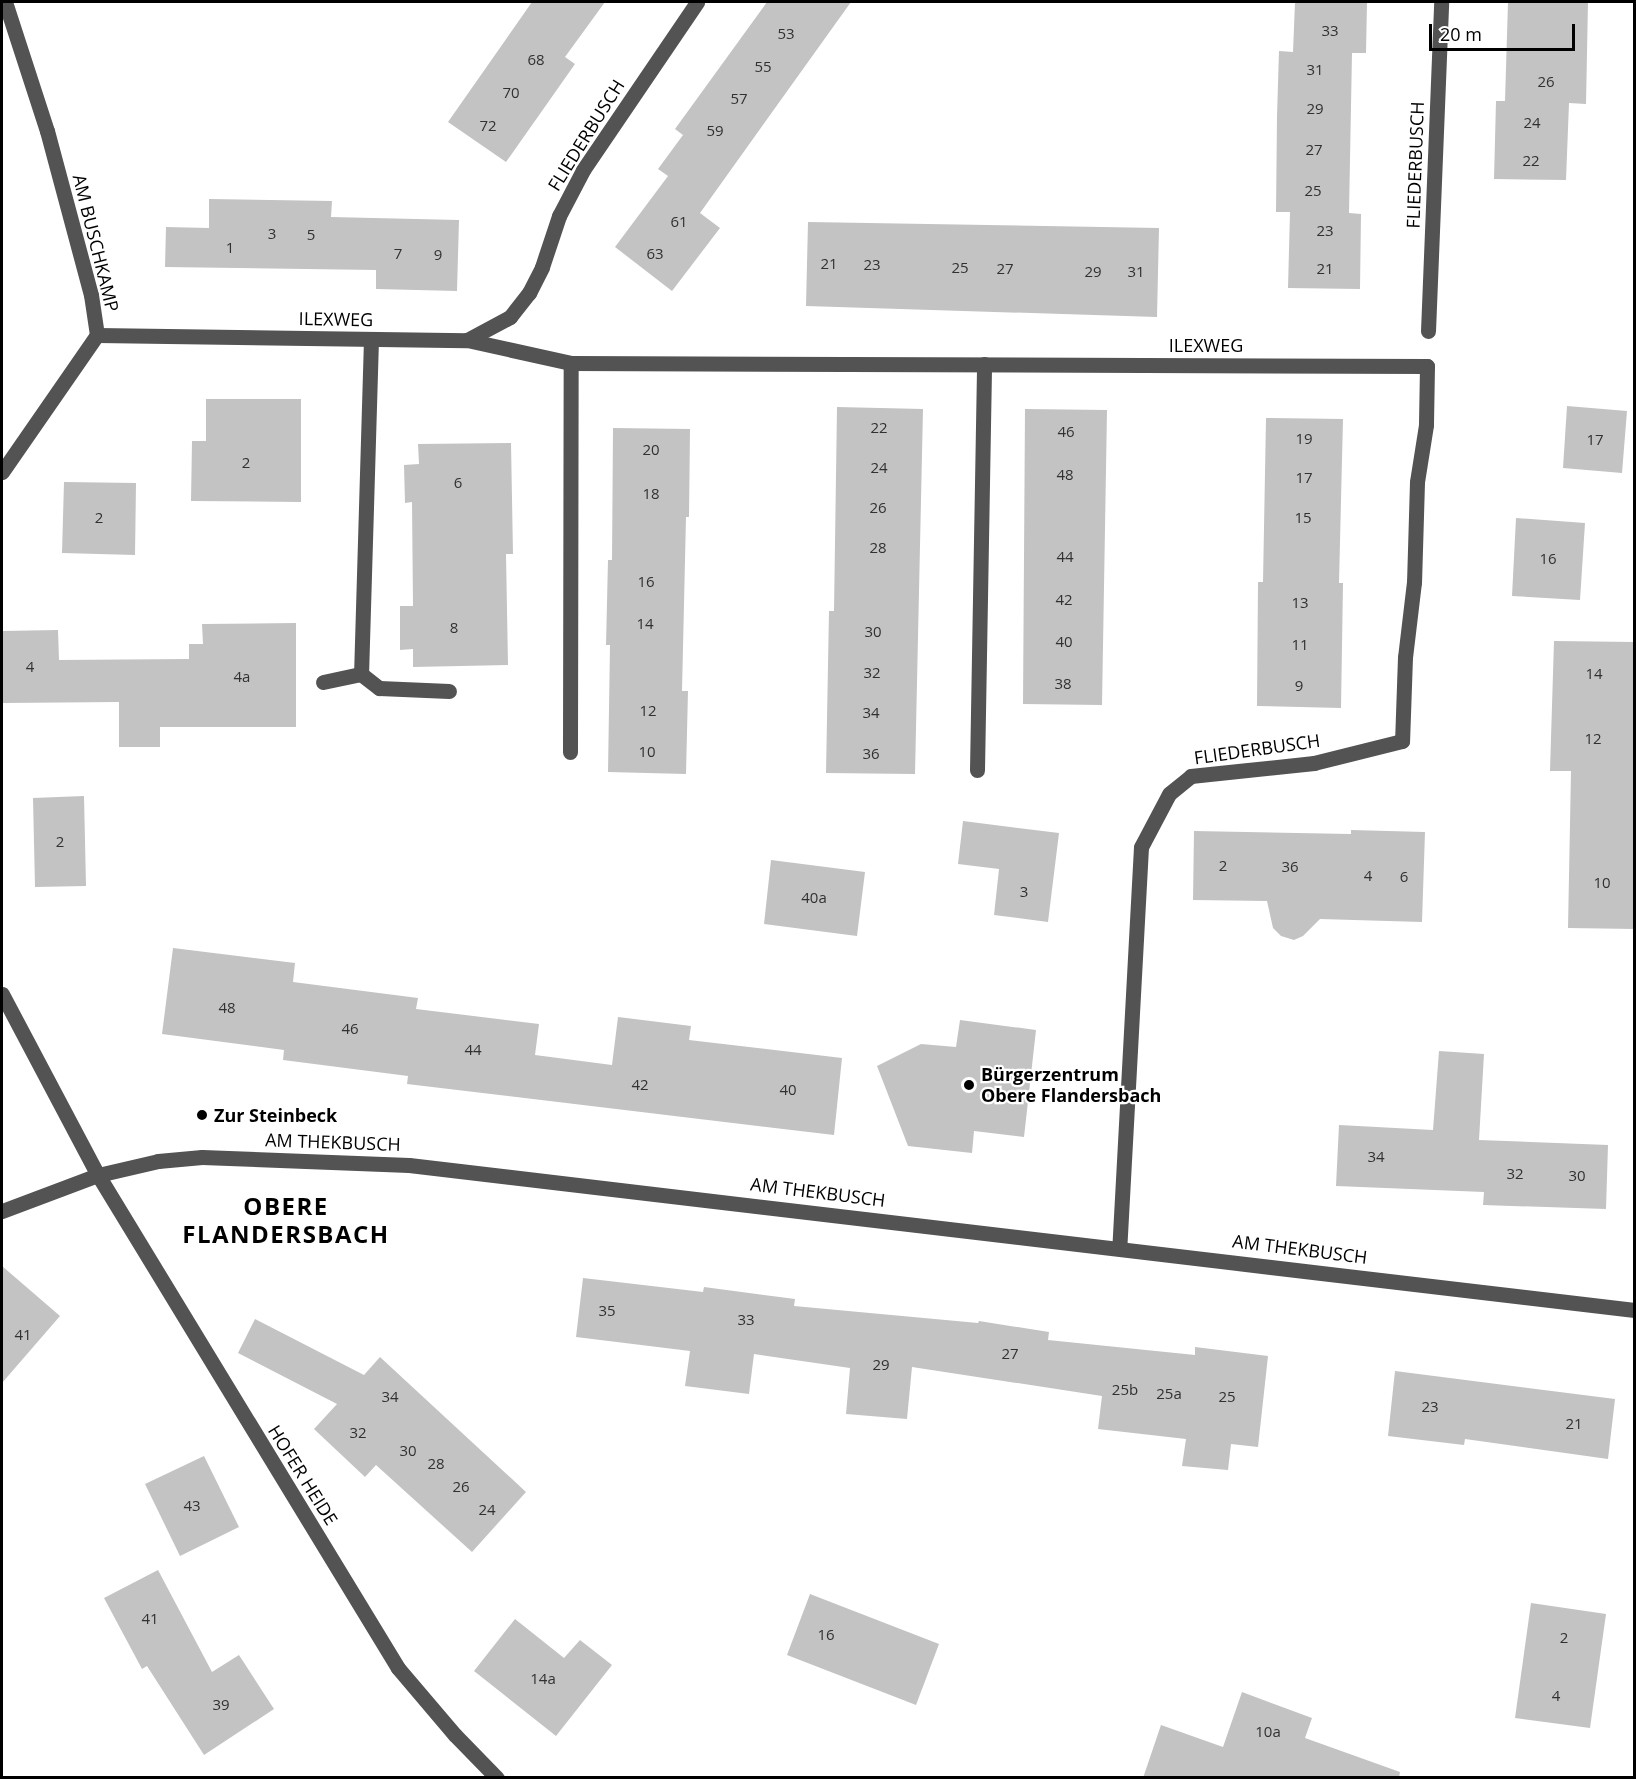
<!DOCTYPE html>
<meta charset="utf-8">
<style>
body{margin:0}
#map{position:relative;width:1636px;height:1779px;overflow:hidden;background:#fff;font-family:"Open Sans",sans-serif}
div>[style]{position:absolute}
.building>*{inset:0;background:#c3c3c3}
.minor>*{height:15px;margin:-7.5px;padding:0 7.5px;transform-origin:7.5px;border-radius:7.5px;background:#535353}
.dots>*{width:16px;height:16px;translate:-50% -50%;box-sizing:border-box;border:3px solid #fff;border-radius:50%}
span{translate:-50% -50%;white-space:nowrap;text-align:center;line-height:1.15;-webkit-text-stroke:4.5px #fff;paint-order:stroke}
.number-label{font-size:15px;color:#313131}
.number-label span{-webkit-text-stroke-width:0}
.street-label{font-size:18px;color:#000}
.poi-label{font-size:18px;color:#000;font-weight:700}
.left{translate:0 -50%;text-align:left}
.district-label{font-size:24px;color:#000;font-weight:700;letter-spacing:1.5px}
.frame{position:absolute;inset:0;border:3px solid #000;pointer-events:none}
.scale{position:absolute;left:1429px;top:24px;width:146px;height:27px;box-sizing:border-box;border:3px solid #000;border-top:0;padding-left:8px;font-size:18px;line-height:21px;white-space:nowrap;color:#000;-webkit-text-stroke:4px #fff;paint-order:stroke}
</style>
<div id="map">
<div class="building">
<i style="clip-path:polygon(532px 2px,605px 2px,565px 57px,575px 64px,506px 162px,448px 122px)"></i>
<i style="clip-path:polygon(767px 2px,851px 2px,700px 213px,720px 228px,672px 291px,615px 247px,668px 176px,658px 169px,683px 135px,675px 129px)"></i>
<i style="clip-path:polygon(1295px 2px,1367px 2px,1366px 53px,1352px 53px,1349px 213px,1361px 214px,1360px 289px,1288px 288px,1290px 212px,1276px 212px,1277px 116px,1279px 51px,1293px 52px)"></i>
<i style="clip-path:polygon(1508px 2px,1588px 2px,1586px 104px,1569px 103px,1566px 180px,1494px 179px,1496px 101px,1505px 101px)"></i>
<i style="clip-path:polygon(209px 199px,332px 201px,331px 217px,459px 220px,457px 291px,376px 289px,376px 270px,165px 267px,166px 227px,209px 228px)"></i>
<i style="clip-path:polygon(808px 222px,1159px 228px,1157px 317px,806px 306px)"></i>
<i style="clip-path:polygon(206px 399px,301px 399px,301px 502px,191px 501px,192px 441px,206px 441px)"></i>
<i style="clip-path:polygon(1567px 406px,1627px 411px,1622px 473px,1563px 468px)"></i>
<i style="clip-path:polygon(837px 407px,923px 409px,915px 774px,826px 773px,829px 611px,834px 611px)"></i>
<i style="clip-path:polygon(1025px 409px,1107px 410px,1102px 705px,1023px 704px)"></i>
<i style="clip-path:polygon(1266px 418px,1343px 419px,1339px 583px,1343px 583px,1341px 708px,1257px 706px,1258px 582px,1263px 582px)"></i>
<i style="clip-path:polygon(613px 428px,690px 429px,689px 517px,686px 517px,682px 691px,688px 691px,686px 774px,608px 772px,610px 645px,606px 645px,608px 560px,612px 560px)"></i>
<i style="clip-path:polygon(511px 443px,513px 554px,506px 554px,508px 665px,413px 667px,413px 649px,400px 650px,400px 606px,413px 606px,412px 502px,405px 503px,404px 465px,419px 464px,418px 444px)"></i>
<i style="clip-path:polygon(64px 482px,136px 483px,135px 555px,62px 553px)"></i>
<i style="clip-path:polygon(1516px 518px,1585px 523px,1580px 600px,1512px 596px)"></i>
<i style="clip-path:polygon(296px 623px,296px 727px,160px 727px,160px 747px,119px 747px,119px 702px,2px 703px,2px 631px,58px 630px,59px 660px,189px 659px,189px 644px,203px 644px,202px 624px)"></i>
<i style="clip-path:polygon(1554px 641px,1635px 642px,1635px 929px,1568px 928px,1571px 771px,1550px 771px)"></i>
<i style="clip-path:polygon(84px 796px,86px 886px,35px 887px,33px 798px)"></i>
<i style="clip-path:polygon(963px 821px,1059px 833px,1048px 922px,994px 915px,999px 869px,958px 864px)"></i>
<i style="clip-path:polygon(1351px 830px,1425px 832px,1422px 922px,1320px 919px,1303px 936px,1294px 940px,1281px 936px,1273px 928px,1267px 901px,1193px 900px,1194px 831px,1351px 834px)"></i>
<i style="clip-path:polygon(771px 860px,865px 872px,857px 936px,764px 924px)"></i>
<i style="clip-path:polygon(173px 948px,295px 963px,293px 982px,418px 998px,416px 1009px,539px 1024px,535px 1055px,612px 1065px,618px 1017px,691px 1026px,689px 1040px,842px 1058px,834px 1135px,407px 1084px,408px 1076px,283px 1060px,284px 1050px,162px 1034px)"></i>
<i style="clip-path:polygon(960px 1020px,1036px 1030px,1024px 1137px,974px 1131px,972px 1153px,908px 1146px,877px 1066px,921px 1044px,956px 1047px)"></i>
<i style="clip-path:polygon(1439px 1051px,1484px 1054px,1479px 1140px,1608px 1145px,1606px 1209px,1483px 1205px,1484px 1192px,1336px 1186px,1339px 1125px,1433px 1130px)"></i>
<i style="clip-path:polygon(2px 1266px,60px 1316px,2px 1383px)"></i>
<i style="clip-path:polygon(583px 1278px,703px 1292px,704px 1287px,795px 1299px,794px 1306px,978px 1323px,979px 1321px,1049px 1332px,1048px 1340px,1195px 1355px,1195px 1347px,1268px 1356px,1258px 1447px,1231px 1444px,1228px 1470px,1182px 1466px,1186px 1439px,1098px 1429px,1102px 1396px,912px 1367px,907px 1419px,846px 1414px,850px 1368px,754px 1354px,749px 1394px,685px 1386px,690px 1351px,576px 1337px)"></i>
<i style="clip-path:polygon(255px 1319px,364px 1375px,380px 1357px,526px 1492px,472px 1552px,376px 1465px,365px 1477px,314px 1429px,337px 1404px,238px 1353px)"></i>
<i style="clip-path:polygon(1395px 1371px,1615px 1399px,1608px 1459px,1465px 1439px,1464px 1445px,1388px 1436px)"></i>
<i style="clip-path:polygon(204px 1456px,239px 1527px,180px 1556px,145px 1484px)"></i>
<i style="clip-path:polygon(158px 1570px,212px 1672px,239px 1655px,274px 1709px,204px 1755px,147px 1666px,142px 1669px,104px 1598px)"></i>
<i style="clip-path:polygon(810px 1594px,939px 1644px,916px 1705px,787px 1655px)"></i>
<i style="clip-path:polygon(1531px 1603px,1606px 1614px,1590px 1728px,1515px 1718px)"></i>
<i style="clip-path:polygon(515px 1619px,564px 1658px,580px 1640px,612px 1665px,556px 1736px,474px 1671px)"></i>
<i style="clip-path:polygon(1242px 1692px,1312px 1718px,1305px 1738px,1400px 1772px,1399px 1778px,1143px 1778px,1161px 1725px,1223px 1747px)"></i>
</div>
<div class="minor">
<i style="left:1428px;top:331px;width:329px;rotate:-87.7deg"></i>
<i style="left:97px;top:335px;width:370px;rotate:0.8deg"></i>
<i style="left:467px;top:340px;width:107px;rotate:12.5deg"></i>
<i style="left:571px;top:363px;width:856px;rotate:0.2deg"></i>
<i style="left:1427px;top:366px;width:59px;rotate:91deg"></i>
<i style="left:1426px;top:425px;width:58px;rotate:99deg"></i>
<i style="left:1417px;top:482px;width:100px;rotate:91.7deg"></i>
<i style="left:1414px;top:582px;width:76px;rotate:96.8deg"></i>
<i style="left:1405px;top:657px;width:84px;rotate:92deg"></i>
<i style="left:1402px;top:741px;width:91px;rotate:166deg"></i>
<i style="left:1314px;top:763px;width:124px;rotate:174deg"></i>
<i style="left:1191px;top:776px;width:28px;rotate:141deg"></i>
<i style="left:1169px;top:794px;width:60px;rotate:117.8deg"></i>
<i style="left:1141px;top:847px;width:401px;rotate:93.1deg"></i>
<i style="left:371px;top:339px;width:335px;rotate:91.7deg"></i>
<i style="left:361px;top:674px;width:23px;rotate:38deg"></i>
<i style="left:379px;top:688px;width:70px;rotate:2.5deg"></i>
<i style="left:467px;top:340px;width:49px;rotate:-28.1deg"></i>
<i style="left:510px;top:317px;width:31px;rotate:-52deg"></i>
<i style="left:529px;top:293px;width:29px;rotate:-63deg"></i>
<i style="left:542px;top:267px;width:54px;rotate:-71.6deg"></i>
<i style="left:559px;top:216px;width:52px;rotate:-62.4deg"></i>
<i style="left:583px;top:170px;width:203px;rotate:-55.8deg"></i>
<i style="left:2px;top:472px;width:167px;rotate:-55.3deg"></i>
<i style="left:97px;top:335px;width:40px;rotate:-98.5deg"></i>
<i style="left:91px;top:295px;width:170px;rotate:-105deg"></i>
<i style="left:47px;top:131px;width:136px;rotate:-108deg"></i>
<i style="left:323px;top:682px;width:39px;rotate:-12deg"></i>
<i style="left:570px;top:752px;width:389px;rotate:-89.9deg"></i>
<i style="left:977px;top:770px;width:406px;rotate:-89deg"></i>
<i style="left:2px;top:994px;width:205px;rotate:62.1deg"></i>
<i style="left:98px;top:1175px;width:577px;rotate:58.68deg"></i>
<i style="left:398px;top:1668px;width:88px;rotate:49.6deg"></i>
<i style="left:455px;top:1735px;width:60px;rotate:45.7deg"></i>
<i style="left:2px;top:1211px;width:103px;rotate:-20.6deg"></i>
<i style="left:98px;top:1175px;width:62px;rotate:-13.1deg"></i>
<i style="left:158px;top:1161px;width:44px;rotate:-5.2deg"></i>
<i style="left:202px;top:1157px;width:207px;rotate:2.2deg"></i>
<i style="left:409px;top:1165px;width:1234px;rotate:6.75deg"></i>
</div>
<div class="dots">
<i style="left:969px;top:1085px;background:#000"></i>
<i style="left:202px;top:1115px;background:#000"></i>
</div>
<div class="number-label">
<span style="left:1330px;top:31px">33</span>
<span style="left:786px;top:34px">53</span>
<span style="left:536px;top:60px">68</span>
<span style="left:763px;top:67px">55</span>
<span style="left:1315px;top:70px">31</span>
<span style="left:1546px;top:82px">26</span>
<span style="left:511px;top:93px">70</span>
<span style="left:739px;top:99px">57</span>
<span style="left:1315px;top:109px">29</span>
<span style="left:1532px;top:123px">24</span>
<span style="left:488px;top:126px">72</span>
<span style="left:715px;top:131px">59</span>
<span style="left:1314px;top:150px">27</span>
<span style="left:1531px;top:161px">22</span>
<span style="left:1313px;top:191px">25</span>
<span style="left:679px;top:222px">61</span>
<span style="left:1325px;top:231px">23</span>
<span style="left:272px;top:234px">3</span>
<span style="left:311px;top:235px">5</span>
<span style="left:230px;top:248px">1</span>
<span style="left:398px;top:254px">7</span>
<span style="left:655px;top:254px">63</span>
<span style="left:438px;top:255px">9</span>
<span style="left:829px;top:264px">21</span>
<span style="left:872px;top:265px">23</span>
<span style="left:960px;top:268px">25</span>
<span style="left:1005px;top:269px">27</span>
<span style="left:1325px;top:269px">21</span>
<span style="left:1093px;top:272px">29</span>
<span style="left:1136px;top:272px">31</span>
<span style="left:879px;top:428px">22</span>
<span style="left:1066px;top:432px">46</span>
<span style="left:1304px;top:439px">19</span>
<span style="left:1595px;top:440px">17</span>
<span style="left:651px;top:450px">20</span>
<span style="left:246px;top:463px">2</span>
<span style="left:879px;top:468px">24</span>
<span style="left:1065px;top:475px">48</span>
<span style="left:1304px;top:478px">17</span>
<span style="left:458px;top:483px">6</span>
<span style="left:651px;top:494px">18</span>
<span style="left:878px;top:508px">26</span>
<span style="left:99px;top:518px">2</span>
<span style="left:1303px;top:518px">15</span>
<span style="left:878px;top:548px">28</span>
<span style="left:1065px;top:557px">44</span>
<span style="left:1548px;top:559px">16</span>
<span style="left:646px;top:582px">16</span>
<span style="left:1064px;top:600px">42</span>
<span style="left:1300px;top:603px">13</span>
<span style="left:645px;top:624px">14</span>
<span style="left:454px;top:628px">8</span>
<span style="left:873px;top:632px">30</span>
<span style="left:1064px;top:642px">40</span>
<span style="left:1300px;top:645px">11</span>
<span style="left:30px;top:667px">4</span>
<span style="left:872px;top:673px">32</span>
<span style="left:1594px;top:674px">14</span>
<span style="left:242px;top:677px">4a</span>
<span style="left:1063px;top:684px">38</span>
<span style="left:1299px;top:686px">9</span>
<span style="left:648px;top:711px">12</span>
<span style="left:871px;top:713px">34</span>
<span style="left:1593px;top:739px">12</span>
<span style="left:647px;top:752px">10</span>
<span style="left:871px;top:754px">36</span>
<span style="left:60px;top:842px">2</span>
<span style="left:1223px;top:866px">2</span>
<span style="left:1290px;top:867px">36</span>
<span style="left:1368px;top:876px">4</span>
<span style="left:1404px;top:877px">6</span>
<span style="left:1602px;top:883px">10</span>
<span style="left:1024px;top:892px">3</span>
<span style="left:814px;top:898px">40a</span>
<span style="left:227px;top:1008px">48</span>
<span style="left:350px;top:1029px">46</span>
<span style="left:473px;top:1050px">44</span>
<span style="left:640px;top:1085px">42</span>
<span style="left:788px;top:1090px">40</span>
<span style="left:1376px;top:1157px">34</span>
<span style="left:1515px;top:1174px">32</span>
<span style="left:1577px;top:1176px">30</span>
<span style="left:607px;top:1311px">35</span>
<span style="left:746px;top:1320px">33</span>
<span style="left:23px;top:1335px">41</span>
<span style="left:1010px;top:1354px">27</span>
<span style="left:881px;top:1365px">29</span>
<span style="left:1125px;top:1390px">25b</span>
<span style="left:1169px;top:1394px">25a</span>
<span style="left:390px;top:1397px">34</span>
<span style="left:1227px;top:1397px">25</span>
<span style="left:1430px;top:1407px">23</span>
<span style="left:1574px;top:1424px">21</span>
<span style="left:358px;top:1433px">32</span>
<span style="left:408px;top:1451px">30</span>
<span style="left:436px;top:1464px">28</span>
<span style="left:461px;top:1487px">26</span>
<span style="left:192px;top:1506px">43</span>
<span style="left:487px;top:1510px">24</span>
<span style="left:150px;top:1619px">41</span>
<span style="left:826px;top:1635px">16</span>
<span style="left:1564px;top:1638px">2</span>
<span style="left:543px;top:1679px">14a</span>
<span style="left:1556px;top:1696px">4</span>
<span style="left:221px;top:1705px">39</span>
<span style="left:1268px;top:1732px">10a</span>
</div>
<div class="street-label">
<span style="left:586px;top:135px;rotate:-58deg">FLIEDERBUSCH</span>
<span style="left:1415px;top:165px;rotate:-88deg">FLIEDERBUSCH</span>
<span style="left:96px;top:243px;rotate:76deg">AM BUSCHKAMP</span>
<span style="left:336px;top:319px;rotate:1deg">ILEXWEG</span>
<span style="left:1206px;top:345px">ILEXWEG</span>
<span style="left:1257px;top:749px;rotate:-8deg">FLIEDERBUSCH</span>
<span style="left:333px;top:1142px;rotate:2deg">AM THEKBUSCH</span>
<span style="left:818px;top:1192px;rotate:7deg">AM THEKBUSCH</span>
<span style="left:1300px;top:1249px;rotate:7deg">AM THEKBUSCH</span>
<span style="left:303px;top:1475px;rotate:58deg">HOFER HEIDE</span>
</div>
<div class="poi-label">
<span class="left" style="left:981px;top:1085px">Bürgerzentrum<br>Obere Flandersbach</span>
<span class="left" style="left:214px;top:1115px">Zur Steinbeck</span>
</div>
<div class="district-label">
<span style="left:286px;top:1220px">OBERE<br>FLANDERSBACH</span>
</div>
<div class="frame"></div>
<div class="scale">20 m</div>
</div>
